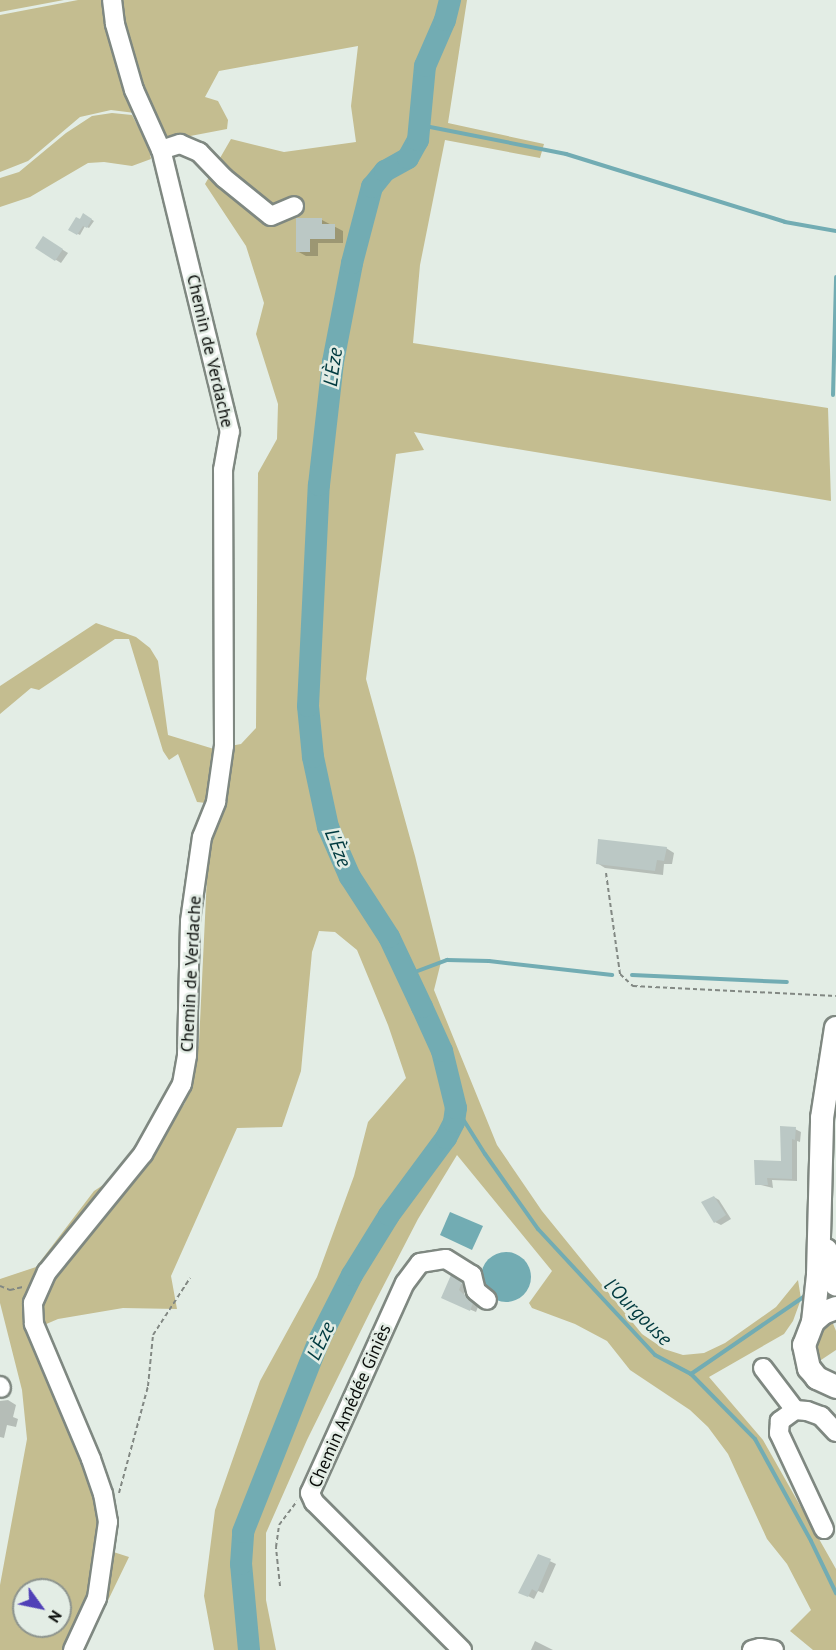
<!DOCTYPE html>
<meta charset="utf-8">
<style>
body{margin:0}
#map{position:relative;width:836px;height:1650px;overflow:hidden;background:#e3ede5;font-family:"PT Sans",sans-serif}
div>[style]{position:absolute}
.green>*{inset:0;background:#c4bd90}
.water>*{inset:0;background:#72acb3}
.round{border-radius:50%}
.shadow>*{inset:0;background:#0003}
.stream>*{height:4px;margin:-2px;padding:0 2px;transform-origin:2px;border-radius:2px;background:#72acb3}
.river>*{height:22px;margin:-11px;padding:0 11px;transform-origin:11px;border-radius:11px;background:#72acb3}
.building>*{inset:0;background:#bbc8c5}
.path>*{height:2px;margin-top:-1px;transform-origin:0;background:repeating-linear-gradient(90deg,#828883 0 4.5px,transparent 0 7.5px)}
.roads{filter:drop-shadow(2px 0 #7f8881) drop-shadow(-2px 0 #7f8881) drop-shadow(0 2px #7f8881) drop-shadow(0 -2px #7f8881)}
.minor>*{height:18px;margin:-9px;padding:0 9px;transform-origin:9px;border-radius:9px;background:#fff}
.major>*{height:22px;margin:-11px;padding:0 11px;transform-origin:11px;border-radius:11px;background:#fff}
span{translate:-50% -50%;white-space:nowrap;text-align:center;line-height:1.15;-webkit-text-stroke:5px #e3ede5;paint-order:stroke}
.street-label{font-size:18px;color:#0b0e0b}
.water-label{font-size:20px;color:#003a3f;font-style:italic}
.north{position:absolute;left:12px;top:1578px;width:60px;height:60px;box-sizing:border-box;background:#e3ede5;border:2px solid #8d948e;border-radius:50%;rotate:123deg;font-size:16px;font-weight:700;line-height:24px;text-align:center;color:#0b0e0b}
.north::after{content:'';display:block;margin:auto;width:21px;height:27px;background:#5040b7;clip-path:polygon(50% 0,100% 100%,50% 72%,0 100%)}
</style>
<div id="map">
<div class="green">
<i style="clip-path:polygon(0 0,64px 0,0 12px)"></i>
<i style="clip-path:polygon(78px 0,107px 0,135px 113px,111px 110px,80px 117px,28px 161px,0 172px,0 15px)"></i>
<i style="clip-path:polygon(evenodd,117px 0,467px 0,448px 123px,544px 144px,540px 158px,445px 140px,420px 265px,413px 343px,828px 408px,831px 501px,414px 432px,424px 450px,396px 454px,366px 679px,415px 856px,441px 962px,434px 990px,497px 1145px,542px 1211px,642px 1334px,664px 1349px,683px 1355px,704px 1353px,725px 1343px,776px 1307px,798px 1280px,801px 1299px,793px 1321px,784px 1334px,709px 1377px,763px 1440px,836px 1569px,836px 1650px,813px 1650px,790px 1631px,811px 1610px,787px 1564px,767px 1539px,728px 1454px,708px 1427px,690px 1410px,630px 1370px,607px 1341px,575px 1324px,532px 1308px,529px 1303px,552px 1271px,457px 1155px,418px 1219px,373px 1306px,307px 1440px,266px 1533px,266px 1600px,276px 1650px,214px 1650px,204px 1596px,215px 1510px,260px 1381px,317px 1277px,354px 1176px,368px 1122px,406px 1078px,388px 1025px,357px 950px,335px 932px,319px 931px,312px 952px,301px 1071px,282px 1127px,237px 1128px,171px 1276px,177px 1309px,123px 1308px,58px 1319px,30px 1331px,95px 1482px,102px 1512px,101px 1548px,129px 1557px,84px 1650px,0 1650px,0 1585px,27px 1439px,22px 1390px,0 1303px,0 1279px,36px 1267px,94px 1191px,150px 1154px,185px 1103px,199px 1043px,208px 855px,224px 805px,197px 802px,178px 754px,169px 760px,163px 751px,129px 639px,115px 639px,39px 690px,31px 688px,0 714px,0 686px,96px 623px,136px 637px,150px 648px,158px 661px,168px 735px,214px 749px,241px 744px,256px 728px,258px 473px,277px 439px,278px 404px,256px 334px,264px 303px,246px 246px,205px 184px,231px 139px,284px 152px,356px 142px,351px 106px,358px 46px,219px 71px,205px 97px,218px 101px,228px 120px,227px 129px,164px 141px,146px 107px,117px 0,24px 1590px,60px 1590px,60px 1626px,24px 1626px,24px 1590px)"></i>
<i style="clip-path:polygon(112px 113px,132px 115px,149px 148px,151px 159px,132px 166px,104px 162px,88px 163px,30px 197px,0 207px,0 178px,19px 172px,66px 133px,92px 116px)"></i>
<i style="clip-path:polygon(832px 1321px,836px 1331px,836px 1350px,818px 1362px,814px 1347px,821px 1329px)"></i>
</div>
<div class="water">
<i style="clip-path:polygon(450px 1212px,483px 1226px,472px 1250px,440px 1235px)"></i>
<i class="round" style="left:481px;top:1252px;width:50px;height:50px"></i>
</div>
<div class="shadow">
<i style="clip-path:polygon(84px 215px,94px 221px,89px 228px,85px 226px,80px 235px,70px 230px)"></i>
<i style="clip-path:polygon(322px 220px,343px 231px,343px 243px,318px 243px,318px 256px,306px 256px,297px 251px)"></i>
<i style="clip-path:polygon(44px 238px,68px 253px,61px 263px,37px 248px)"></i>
<i style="clip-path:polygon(666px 848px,674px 853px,672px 864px,664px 864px,663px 875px,605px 868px,597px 863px)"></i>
<i style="clip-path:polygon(795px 1129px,801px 1132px,800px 1142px,797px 1141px,797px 1181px,772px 1180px,773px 1188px,757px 1184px,782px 1162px)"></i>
<i style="clip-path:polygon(714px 1197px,719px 1200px,731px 1219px,721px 1225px,715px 1222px)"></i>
<i style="clip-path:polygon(451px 1277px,467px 1287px,464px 1294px,478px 1307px,476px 1312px,448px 1300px)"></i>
<i style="clip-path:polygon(8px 1400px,16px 1405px,13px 1417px,18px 1419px,16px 1427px,7px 1425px,4px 1438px,0 1437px,0 1401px)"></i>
<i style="clip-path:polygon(539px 1556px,556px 1564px,543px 1593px,538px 1591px,534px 1599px,526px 1595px)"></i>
<i style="clip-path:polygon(535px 1641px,553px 1650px,531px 1650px)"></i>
</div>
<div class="stream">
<i style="left:420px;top:125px;width:149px;rotate:11.2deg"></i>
<i style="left:566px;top:154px;width:229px;rotate:17.2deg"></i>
<i style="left:785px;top:222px;width:52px;rotate:10deg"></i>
<i style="left:833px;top:395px;width:118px;rotate:-88.5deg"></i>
<i style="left:407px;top:975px;width:43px;rotate:-20.6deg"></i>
<i style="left:447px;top:960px;width:42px;rotate:1.4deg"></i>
<i style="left:489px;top:961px;width:124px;rotate:6.5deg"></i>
<i style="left:632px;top:975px;width:155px;rotate:2.6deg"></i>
<i style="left:456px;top:1108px;width:54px;rotate:57.8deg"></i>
<i style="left:485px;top:1154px;width:92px;rotate:54.8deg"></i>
<i style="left:538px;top:1229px;width:172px;rotate:47.1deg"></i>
<i style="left:655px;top:1355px;width:41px;rotate:27.8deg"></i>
<i style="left:691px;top:1374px;width:91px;rotate:45.4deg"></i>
<i style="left:755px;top:1439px;width:116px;rotate:61.2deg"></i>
<i style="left:811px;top:1541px;width:58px;rotate:64.3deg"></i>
<i style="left:691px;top:1374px;width:142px;rotate:-34.4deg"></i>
</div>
<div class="river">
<i style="left:249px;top:1650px;width:86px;rotate:-95.3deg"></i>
<i style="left:241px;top:1564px;width:32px;rotate:-86deg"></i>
<i style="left:243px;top:1532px;width:206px;rotate:-68.4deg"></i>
<i style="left:319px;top:1340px;width:73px;rotate:-63.1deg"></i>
<i style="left:352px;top:1275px;width:70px;rotate:-58.3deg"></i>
<i style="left:389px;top:1215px;width:96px;rotate:-53.5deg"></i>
<i style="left:446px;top:1138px;width:18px;rotate:-63deg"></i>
<i style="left:454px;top:1122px;width:14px;rotate:-82deg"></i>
<i style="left:456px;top:1108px;width:59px;rotate:-103.8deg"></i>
<i style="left:442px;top:1051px;width:48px;rotate:-114.4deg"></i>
<i style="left:422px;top:1007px;width:77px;rotate:-115.2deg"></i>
<i style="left:389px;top:937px;width:72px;rotate:-123deg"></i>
<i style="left:350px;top:877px;width:55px;rotate:-113.7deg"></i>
<i style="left:328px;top:827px;width:72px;rotate:-102.1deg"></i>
<i style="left:313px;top:757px;width:51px;rotate:-95.6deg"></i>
<i style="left:308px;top:706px;width:221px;rotate:-87.2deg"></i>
<i style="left:319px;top:485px;width:124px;rotate:-83.5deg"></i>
<i style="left:333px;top:362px;width:101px;rotate:-79.1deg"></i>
<i style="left:352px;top:263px;width:79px;rotate:-75.3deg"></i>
<i style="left:372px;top:187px;width:21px;rotate:-51deg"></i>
<i style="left:385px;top:171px;width:26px;rotate:-29deg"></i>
<i style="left:408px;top:158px;width:21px;rotate:-61deg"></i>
<i style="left:418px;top:140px;width:74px;rotate:-84.6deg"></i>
<i style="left:425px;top:66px;width:50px;rotate:-66.5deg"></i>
<i style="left:445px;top:20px;width:21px;rotate:-76deg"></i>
</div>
<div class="building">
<i style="clip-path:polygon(83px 213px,92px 219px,87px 228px,83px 226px,77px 235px,68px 230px,76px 217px,80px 219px)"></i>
<i style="clip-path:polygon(296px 218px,322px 218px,322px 224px,335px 224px,335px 239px,310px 239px,310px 252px,296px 252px)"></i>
<i style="clip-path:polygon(43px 236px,63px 249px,55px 261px,35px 248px)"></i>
<i style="clip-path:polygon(598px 839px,667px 847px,664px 861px,657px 860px,655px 871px,596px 864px)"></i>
<i style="clip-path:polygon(780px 1126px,796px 1127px,795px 1140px,792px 1139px,792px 1179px,767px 1178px,768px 1185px,755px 1185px,754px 1160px,781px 1161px)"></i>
<i style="clip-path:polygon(714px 1196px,726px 1215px,714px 1223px,701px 1202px)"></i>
<i style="clip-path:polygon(451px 1275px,462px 1282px,459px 1290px,473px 1303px,470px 1311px,441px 1298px)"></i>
<i style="clip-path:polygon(538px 1554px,551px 1559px,537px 1592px,532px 1589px,528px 1597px,518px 1593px)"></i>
</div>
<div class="path">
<i style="left:606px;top:873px;width:102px;rotate:82.1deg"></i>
<i style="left:620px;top:974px;width:18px;rotate:43deg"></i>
<i style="left:633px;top:986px;width:203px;rotate:2.8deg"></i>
<i style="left:0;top:1286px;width:11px;rotate:22deg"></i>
<i style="left:10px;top:1290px;width:13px;rotate:-13deg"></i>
<i style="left:119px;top:1493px;width:111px;rotate:-74.8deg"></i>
<i style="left:148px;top:1386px;width:51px;rotate:-84.4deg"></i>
<i style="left:153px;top:1335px;width:68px;rotate:-57deg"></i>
<i style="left:280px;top:1586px;width:39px;rotate:-96deg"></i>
<i style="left:276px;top:1547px;width:22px;rotate:-82deg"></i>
<i style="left:279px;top:1525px;width:30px;rotate:-53deg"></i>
</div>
<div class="roads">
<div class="minor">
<i style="left:161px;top:150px;width:20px;rotate:-18deg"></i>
<i style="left:180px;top:144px;width:21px;rotate:23deg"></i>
<i style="left:199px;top:152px;width:36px;rotate:46deg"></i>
<i style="left:224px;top:178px;width:60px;rotate:39deg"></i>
<i style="left:271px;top:216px;width:25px;rotate:-23deg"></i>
<i style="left:763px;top:1368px;width:53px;rotate:52.7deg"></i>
<i style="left:795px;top:1410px;width:12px;rotate:5deg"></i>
<i style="left:807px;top:1411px;width:15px;rotate:20deg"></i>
<i style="left:821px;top:1416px;width:22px;rotate:47deg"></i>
<i style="left:0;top:1386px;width:2px;rotate:63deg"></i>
<i style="left:795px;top:1410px;width:19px;rotate:144deg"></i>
<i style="left:780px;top:1421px;width:12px;rotate:95deg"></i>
<i style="left:779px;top:1433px;width:106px;rotate:64.9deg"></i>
<i style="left:73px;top:1650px;width:57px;rotate:-65.2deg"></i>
<i style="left:97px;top:1598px;width:77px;rotate:-81.8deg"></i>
<i style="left:108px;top:1522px;width:28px;rotate:-100deg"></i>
<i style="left:103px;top:1494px;width:37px;rotate:-109deg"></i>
<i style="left:91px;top:1459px;width:147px;rotate:-112.9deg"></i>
<i style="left:34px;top:1324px;width:21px;rotate:-93deg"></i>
<i style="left:33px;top:1303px;width:34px;rotate:-66deg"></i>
<i style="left:47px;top:1272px;width:152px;rotate:-50.9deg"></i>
<i style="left:143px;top:1154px;width:80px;rotate:-60.9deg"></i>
<i style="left:182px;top:1084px;width:29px;rotate:-80deg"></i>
<i style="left:187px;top:1055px;width:134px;rotate:-88.7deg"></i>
<i style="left:190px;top:921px;width:85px;rotate:-81.9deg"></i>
<i style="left:202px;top:837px;width:38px;rotate:-68deg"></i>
<i style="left:216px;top:802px;width:57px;rotate:-81.9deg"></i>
<i style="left:224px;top:746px;width:276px;rotate:-90.2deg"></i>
<i style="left:223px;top:470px;width:39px;rotate:-80deg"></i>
<i style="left:230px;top:432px;width:290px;rotate:-103.7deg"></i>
<i style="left:161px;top:150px;width:66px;rotate:-114.2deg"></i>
<i style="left:134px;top:90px;width:69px;rotate:-106.1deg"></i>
<i style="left:115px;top:24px;width:24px;rotate:-97deg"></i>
<i style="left:462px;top:1650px;width:209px;rotate:-135deg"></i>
<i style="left:314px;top:1502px;width:10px;rotate:-114deg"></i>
<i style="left:310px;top:1493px;width:230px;rotate:-65.7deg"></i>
<i style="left:405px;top:1283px;width:25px;rotate:-53deg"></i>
<i style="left:420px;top:1263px;width:26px;rotate:-9deg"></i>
<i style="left:446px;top:1259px;width:31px;rotate:32deg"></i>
<i style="left:472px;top:1275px;width:16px;rotate:76deg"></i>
<i style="left:476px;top:1291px;width:14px;rotate:39deg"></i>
<i style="left:752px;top:1650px;width:8px;rotate:-14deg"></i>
<i style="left:760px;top:1648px;width:14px;rotate:8deg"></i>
</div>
<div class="major">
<i style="left:826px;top:1250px;width:23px;rotate:80deg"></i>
<i style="left:830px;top:1273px;width:13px;rotate:63deg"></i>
<i style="left:836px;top:1308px;width:14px;rotate:159deg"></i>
<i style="left:823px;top:1313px;width:13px;rotate:138deg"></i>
<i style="left:813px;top:1322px;width:25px;rotate:111deg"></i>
<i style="left:804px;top:1345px;width:24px;rotate:78deg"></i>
<i style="left:809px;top:1368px;width:13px;rotate:51deg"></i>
<i style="left:817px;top:1378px;width:21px;rotate:25deg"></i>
<i style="left:813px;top:1322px;width:47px;rotate:-83.9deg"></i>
<i style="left:818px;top:1275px;width:157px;rotate:-88.5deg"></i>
<i style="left:822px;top:1118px;width:91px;rotate:-81.2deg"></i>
</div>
</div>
<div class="street-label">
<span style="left:210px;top:351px;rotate:77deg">Chemin de Verdache</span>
<span style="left:191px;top:974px;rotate:-87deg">Chemin de Verdache</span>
<span style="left:350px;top:1406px;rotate:-66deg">Chemin Amédée Giniès</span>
</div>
<div class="water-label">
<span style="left:333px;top:367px;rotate:-82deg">L'Èze</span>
<span style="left:338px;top:848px;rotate:68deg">L'Èze</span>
<span style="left:638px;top:1312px;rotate:45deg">l'Ourgouse</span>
<span style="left:321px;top:1341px;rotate:-65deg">L'Èze</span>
</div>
<div class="north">N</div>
</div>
